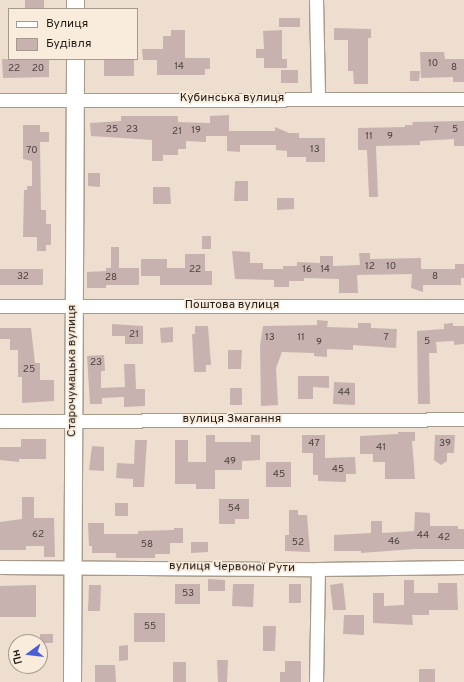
<!DOCTYPE html>
<meta charset="utf-8">
<style>
body{margin:0}
#map{position:relative;width:464px;height:682px;overflow:hidden;background:#eddecf;font-family:Overpass,sans-serif}
div>[style]{position:absolute}
.building>*{inset:0;background:#c8b2b0}
.roads{filter:drop-shadow(1px 0 #a79a8b) drop-shadow(-1px 0 #a79a8b) drop-shadow(0 1px #a79a8b) drop-shadow(0 -1px #a79a8b)}
.minor>*{height:13px;margin:-6.5px;padding:0 6.5px;transform-origin:6.5px;border-radius:6.5px;background:#fff}
.tertiary>*{height:17px;margin:-8.5px;padding:0 8.5px;transform-origin:8.5px;border-radius:8.5px;background:#fff}
span{translate:-50% -50%;white-space:nowrap;text-align:center;line-height:1.15;-webkit-text-stroke:3.5px #faecdc;paint-order:stroke}
.number-label{font-size:10px;color:#4b423c}
.number-label span{-webkit-text-stroke-width:0}
.street-label{font-size:12px;color:#211c16}
.legend{position:absolute;left:8px;top:8px;width:130px;height:52px;box-sizing:border-box;background:#faecdc;border:1px solid #a3998d;margin:0;padding:5px 7px;list-style:none;font-size:12px;color:#211c16}
.legend li{display:flex;align-items:center;gap:8px;height:20px}
.legend b{width:20px;border:1px solid #a3998d}
.north{position:absolute;left:8px;top:634px;width:40px;height:40px;box-sizing:border-box;background:#faecdc;border:1px solid #a3998d;border-radius:50%;rotate:255deg;font-size:11px;font-weight:700;line-height:16px;text-align:center;color:#211c16}
.north::after{content:'';display:block;margin:auto;width:14px;height:18px;background:#4b5fd4;clip-path:polygon(50% 0,100% 100%,50% 72%,0 100%)}
</style>
<div id="map">
<div class="building">
<i style="clip-path:polygon(25px 0,44px 0,44px 9px,25px 9px)"></i>
<i style="clip-path:polygon(279px 18px,300px 18px,300px 27px,279px 27px)"></i>
<i style="clip-path:polygon(334px 28px,371px 29px,371px 38px,368px 38px,368px 84px,354px 84px,353px 71px,348px 71px,348px 40px,334px 40px)"></i>
<i style="clip-path:polygon(171px 30px,185px 30px,185px 58px,210px 58px,210px 69px,205px 69px,205px 75px,157px 75px,157px 60px,143px 60px,142px 49px,163px 49px,163px 36px,171px 36px)"></i>
<i style="clip-path:polygon(282px 30px,282px 59px,287px 59px,287px 68px,264px 68px,264px 58px,256px 58px,256px 49px,264px 49px,263px 31px)"></i>
<i style="clip-path:polygon(420px 52px,444px 52px,445px 59px,464px 59px,464px 82px,453px 82px,453px 77px,421px 78px)"></i>
<i style="clip-path:polygon(2px 59px,49px 60px,49px 77px,3px 78px)"></i>
<i style="clip-path:polygon(104px 59px,134px 59px,134px 76px,104px 76px)"></i>
<i style="clip-path:polygon(281px 70px,298px 70px,298px 83px,281px 83px)"></i>
<i style="clip-path:polygon(410px 71px,420px 71px,419px 81px,410px 81px)"></i>
<i style="clip-path:polygon(229px 115px,229px 131px,275px 131px,275px 127px,289px 133px,299px 133px,299px 138px,325px 138px,325px 162px,306px 162px,306px 157px,287px 157px,287px 151px,276px 150px,276px 145px,240px 145px,240px 152px,227px 151px,227px 136px,206px 136px,206px 142px,186px 141px,186px 149px,178px 149px,178px 155px,163px 155px,163px 161px,152px 161px,152px 140px,91px 136px,90px 123px,121px 121px,121px 116px,178px 116px,178px 122px,210px 123px,210px 116px)"></i>
<i style="clip-path:polygon(464px 121px,464px 146px,454px 146px,454px 139px,420px 141px,420px 145px,376px 146px,378px 197px,369px 197px,367px 150px,358px 150px,358px 128px,405px 127px,405px 125px,413px 125px,412px 122px)"></i>
<i style="clip-path:polygon(23px 125px,40px 125px,40px 132px,49px 132px,49px 142px,40px 142px,41px 210px,46px 210px,46px 224px,51px 224px,51px 245px,46px 245px,46px 251px,37px 251px,37px 237px,23px 237px,24px 190px,27px 190px,27px 186px,32px 186px,32px 161px,23px 159px)"></i>
<i style="clip-path:polygon(88px 173px,100px 173px,100px 187px,88px 186px)"></i>
<i style="clip-path:polygon(235px 181px,248px 181px,248px 201px,234px 201px)"></i>
<i style="clip-path:polygon(153px 187px,170px 187px,171px 204px,153px 204px)"></i>
<i style="clip-path:polygon(277px 198px,294px 198px,294px 209px,277px 210px)"></i>
<i style="clip-path:polygon(202px 236px,211px 236px,211px 249px,202px 249px)"></i>
<i style="clip-path:polygon(111px 247px,119px 247px,119px 268px,139px 268px,139px 285px,106px 285px,106px 288px,87px 288px,87px 272px,106px 271px,106px 268px,111px 268px)"></i>
<i style="clip-path:polygon(232px 251px,250px 252px,250px 263px,263px 263px,263px 269px,283px 269px,283px 266px,297px 266px,297px 262px,320px 263px,320px 256px,333px 256px,333px 266px,360px 265px,359px 253px,370px 253px,370px 259px,421px 258px,421px 269px,455px 269px,455px 264px,464px 264px,464px 278px,461px 278px,461px 285px,423px 285px,423px 292px,411px 288px,412px 274px,357px 275px,358px 293px,339px 293px,339px 279px,304px 278px,304px 281px,289px 281px,289px 287px,274px 287px,274px 280px,235px 279px)"></i>
<i style="clip-path:polygon(185px 254px,205px 254px,205px 271px,212px 271px,212px 285px,160px 285px,160px 276px,141px 276px,141px 259px,167px 259px,167px 268px,185px 268px)"></i>
<i style="clip-path:polygon(0 269px,43px 269px,43px 285px,0 285px)"></i>
<i style="clip-path:polygon(317px 320px,328px 321px,327px 327px,358px 328px,358px 323px,371px 323px,371px 328px,397px 329px,396px 348px,353px 345px,353px 350px,327px 349px,327px 357px,314px 356px,314px 353px,282px 352px,276px 368px,278px 405px,261px 406px,260px 346px,263px 326px,317px 325px)"></i>
<i style="clip-path:polygon(453px 323px,453px 326px,464px 326px,464px 344px,454px 345px,454px 341px,436px 342px,437px 353px,429px 353px,430px 404px,418px 404px,417px 331px,444px 329px,444px 324px)"></i>
<i style="clip-path:polygon(112px 324px,143px 326px,143px 344px,125px 344px,125px 336px,112px 336px)"></i>
<i style="clip-path:polygon(195px 326px,208px 326px,211px 365px,206px 365px,206px 372px,194px 372px,192px 334px,195px 334px)"></i>
<i style="clip-path:polygon(173px 327px,173px 342px,161px 343px,160px 328px)"></i>
<i style="clip-path:polygon(0 328px,31px 328px,35px 363px,40px 363px,40px 380px,54px 380px,54px 401px,22px 403px,22px 377px,18px 377px,18px 350px,10px 350px,10px 339px,0 339px)"></i>
<i style="clip-path:polygon(228px 350px,242px 350px,241px 369px,228px 369px)"></i>
<i style="clip-path:polygon(104px 355px,105px 371px,101px 371px,101px 388px,125px 387px,124px 364px,135px 364px,136px 389px,145px 389px,145px 406px,124px 407px,124px 397px,102px 398px,102px 404px,90px 404px,87px 356px)"></i>
<i style="clip-path:polygon(298px 376px,329px 376px,329px 388px,313px 387px,313px 399px,298px 399px)"></i>
<i style="clip-path:polygon(334px 382px,355px 383px,355px 405px,333px 404px)"></i>
<i style="clip-path:polygon(230px 388px,242px 388px,242px 405px,230px 405px)"></i>
<i style="clip-path:polygon(398px 432px,415px 432px,415px 441px,412px 441px,415px 479px,385px 479px,385px 462px,373px 462px,373px 454px,360px 454px,360px 436px,398px 434px)"></i>
<i style="clip-path:polygon(206px 435px,215px 435px,215px 442px,251px 442px,251px 435px,260px 435px,260px 460px,242px 461px,242px 470px,215px 470px,215px 489px,196px 489px,196px 484px,175px 484px,175px 440px,188px 440px,188px 462px,206px 462px)"></i>
<i style="clip-path:polygon(302px 435px,325px 435px,325px 458px,355px 457px,356px 474px,346px 474px,346px 482px,318px 481px,318px 475px,313px 475px,313px 453px,302px 453px)"></i>
<i style="clip-path:polygon(435px 435px,455px 435px,454px 453px,447px 453px,447px 461px,441px 465px,434px 460px)"></i>
<i style="clip-path:polygon(21px 439px,46px 439px,46px 459px,19px 459px,19px 462px,0 460px,0 447px,21px 447px)"></i>
<i style="clip-path:polygon(135px 440px,147px 440px,144px 487px,133px 487px,133px 479px,116px 478px,117px 463px,134px 464px)"></i>
<i style="clip-path:polygon(92px 446px,104px 447px,104px 471px,89px 470px)"></i>
<i style="clip-path:polygon(266px 462px,291px 462px,291px 487px,266px 487px)"></i>
<i style="clip-path:polygon(22px 497px,34px 497px,34px 518px,54px 518px,55px 557px,44px 557px,44px 546px,26px 546px,26px 550px,0 550px,0 522px,22px 519px)"></i>
<i style="clip-path:polygon(219px 499px,249px 499px,249px 519px,235px 519px,235px 524px,219px 524px)"></i>
<i style="clip-path:polygon(115px 503px,128px 503px,128px 516px,115px 516px)"></i>
<i style="clip-path:polygon(289px 510px,298px 510px,298px 515px,307px 515px,310px 552px,285px 551px,285px 535px,289px 535px)"></i>
<i style="clip-path:polygon(415px 512px,430px 513px,430px 526px,458px 526px,458px 529px,464px 529px,464px 549px,414px 549px,361px 553px,361px 551px,334px 551px,334px 535px,371px 533px,371px 521px,382px 521px,382px 533px,414px 531px)"></i>
<i style="clip-path:polygon(88px 523px,104px 523px,104px 534px,138px 534px,138px 531px,174px 530px,174px 528px,183px 528px,183px 543px,170px 543px,170px 554px,155px 554px,155px 558px,116px 558px,116px 553px,92px 553px,92px 546px,89px 546px)"></i>
<i style="clip-path:polygon(191px 542px,208px 542px,208px 552px,191px 553px)"></i>
<i style="clip-path:polygon(208px 579px,225px 580px,225px 591px,208px 591px)"></i>
<i style="clip-path:polygon(404px 580px,414px 580px,414px 593px,438px 593px,438px 583px,457px 583px,458px 610px,429px 610px,429px 615px,412px 615px,413px 625px,373px 623px,373px 593px,384px 593px,384px 606px,404px 605px)"></i>
<i style="clip-path:polygon(343px 583px,346px 610px,333px 610px,330px 585px)"></i>
<i style="clip-path:polygon(175px 584px,200px 584px,200px 604px,175px 604px)"></i>
<i style="clip-path:polygon(233px 584px,254px 584px,253px 607px,232px 606px)"></i>
<i style="clip-path:polygon(289px 584px,301px 584px,301px 603px,289px 603px)"></i>
<i style="clip-path:polygon(36px 585px,36px 617px,0 617px,0 586px)"></i>
<i style="clip-path:polygon(89px 585px,101px 585px,100px 611px,88px 611px)"></i>
<i style="clip-path:polygon(134px 613px,165px 613px,165px 642px,134px 642px)"></i>
<i style="clip-path:polygon(344px 615px,364px 615px,364px 635px,343px 634px)"></i>
<i style="clip-path:polygon(263px 626px,276px 626px,275px 651px,263px 651px)"></i>
<i style="clip-path:polygon(40px 634px,53px 634px,53px 643px,40px 643px)"></i>
<i style="clip-path:polygon(128px 645px,128px 660px,119px 661px,119px 646px)"></i>
<i style="clip-path:polygon(217px 660px,228px 660px,227px 682px,218px 682px)"></i>
<i style="clip-path:polygon(285px 661px,301px 661px,301px 682px,280px 682px,280px 672px,285px 672px)"></i>
<i style="clip-path:polygon(173px 662px,186px 662px,186px 682px,173px 682px)"></i>
<i style="clip-path:polygon(95px 665px,115px 665px,116px 682px,95px 682px)"></i>
<i style="clip-path:polygon(419px 669px,435px 669px,435px 682px,419px 682px)"></i>
</div>
<div class="roads">
<div class="minor">
<i style="left:316px;top:0;width:99px;rotate:88.8deg"></i>
<i style="left:0;top:100px;width:464px;rotate:-0.1deg"></i>
<i style="left:0;top:306px;width:464px"></i>
<i style="left:0;top:421px;width:464px;rotate:-0.2deg"></i>
<i style="left:0;top:567px;width:318px;rotate:0.4deg"></i>
<i style="left:318px;top:569px;width:146px;rotate:-0.8deg"></i>
<i style="left:316px;top:682px;width:113px;rotate:-89deg"></i>
</div>
<div class="tertiary">
<i style="left:75px;top:9px;width:9px;rotate:-90deg"></i>
<i style="left:72px;top:682px;width:623px;rotate:-89.72deg"></i>
</div>
</div>
<div class="number-label">
<span style="left:433px;top:64px">10</span>
<span style="left:179px;top:67px">14</span>
<span style="left:454px;top:68px">8</span>
<span style="left:14px;top:69px">22</span>
<span style="left:38px;top:69px">20</span>
<span style="left:112px;top:130px">25</span>
<span style="left:132px;top:130px">23</span>
<span style="left:455px;top:130px">5</span>
<span style="left:196px;top:131px">19</span>
<span style="left:436px;top:131px">7</span>
<span style="left:177px;top:132px">21</span>
<span style="left:369px;top:137px">11</span>
<span style="left:390px;top:137px">9</span>
<span style="left:315px;top:150px">13</span>
<span style="left:32px;top:151px">70</span>
<span style="left:370px;top:267px">12</span>
<span style="left:391px;top:267px">10</span>
<span style="left:195px;top:270px">22</span>
<span style="left:307px;top:270px">16</span>
<span style="left:325px;top:270px">14</span>
<span style="left:23px;top:277px">32</span>
<span style="left:435px;top:277px">8</span>
<span style="left:111px;top:278px">28</span>
<span style="left:134px;top:335px">21</span>
<span style="left:270px;top:338px">13</span>
<span style="left:301px;top:338px">11</span>
<span style="left:386px;top:338px">7</span>
<span style="left:427px;top:342px">5</span>
<span style="left:319px;top:343px">9</span>
<span style="left:96px;top:363px">23</span>
<span style="left:29px;top:370px">25</span>
<span style="left:344px;top:393px">44</span>
<span style="left:314px;top:444px">47</span>
<span style="left:445px;top:444px">39</span>
<span style="left:381px;top:448px">41</span>
<span style="left:230px;top:462px">49</span>
<span style="left:338px;top:470px">45</span>
<span style="left:279px;top:475px">45</span>
<span style="left:234px;top:509px">54</span>
<span style="left:38px;top:535px">62</span>
<span style="left:423px;top:536px">44</span>
<span style="left:444px;top:538px">42</span>
<span style="left:394px;top:542px">46</span>
<span style="left:298px;top:543px">52</span>
<span style="left:147px;top:545px">58</span>
<span style="left:188px;top:594px">53</span>
<span style="left:150px;top:627px">55</span>
</div>
<div class="street-label">
<span style="left:232px;top:99px">Кубинська вулиця</span>
<span style="left:232px;top:306px">Поштова вулиця</span>
<span style="left:73px;top:371px;rotate:-90deg">Старочумацька вулиця</span>
<span style="left:232px;top:420px">вулиця Змагання</span>
<span style="left:232px;top:568px;rotate:1deg">вулиця Червоної Рути</span>
</div>
<ul class="legend">
<li><b style="height:5px;background:#fff"></b>Вулиця</li>
<li><b style="height:11px;background:#c8b2b0"></b>Будівля</li>
</ul>
<div class="north">Пн</div>
</div>
